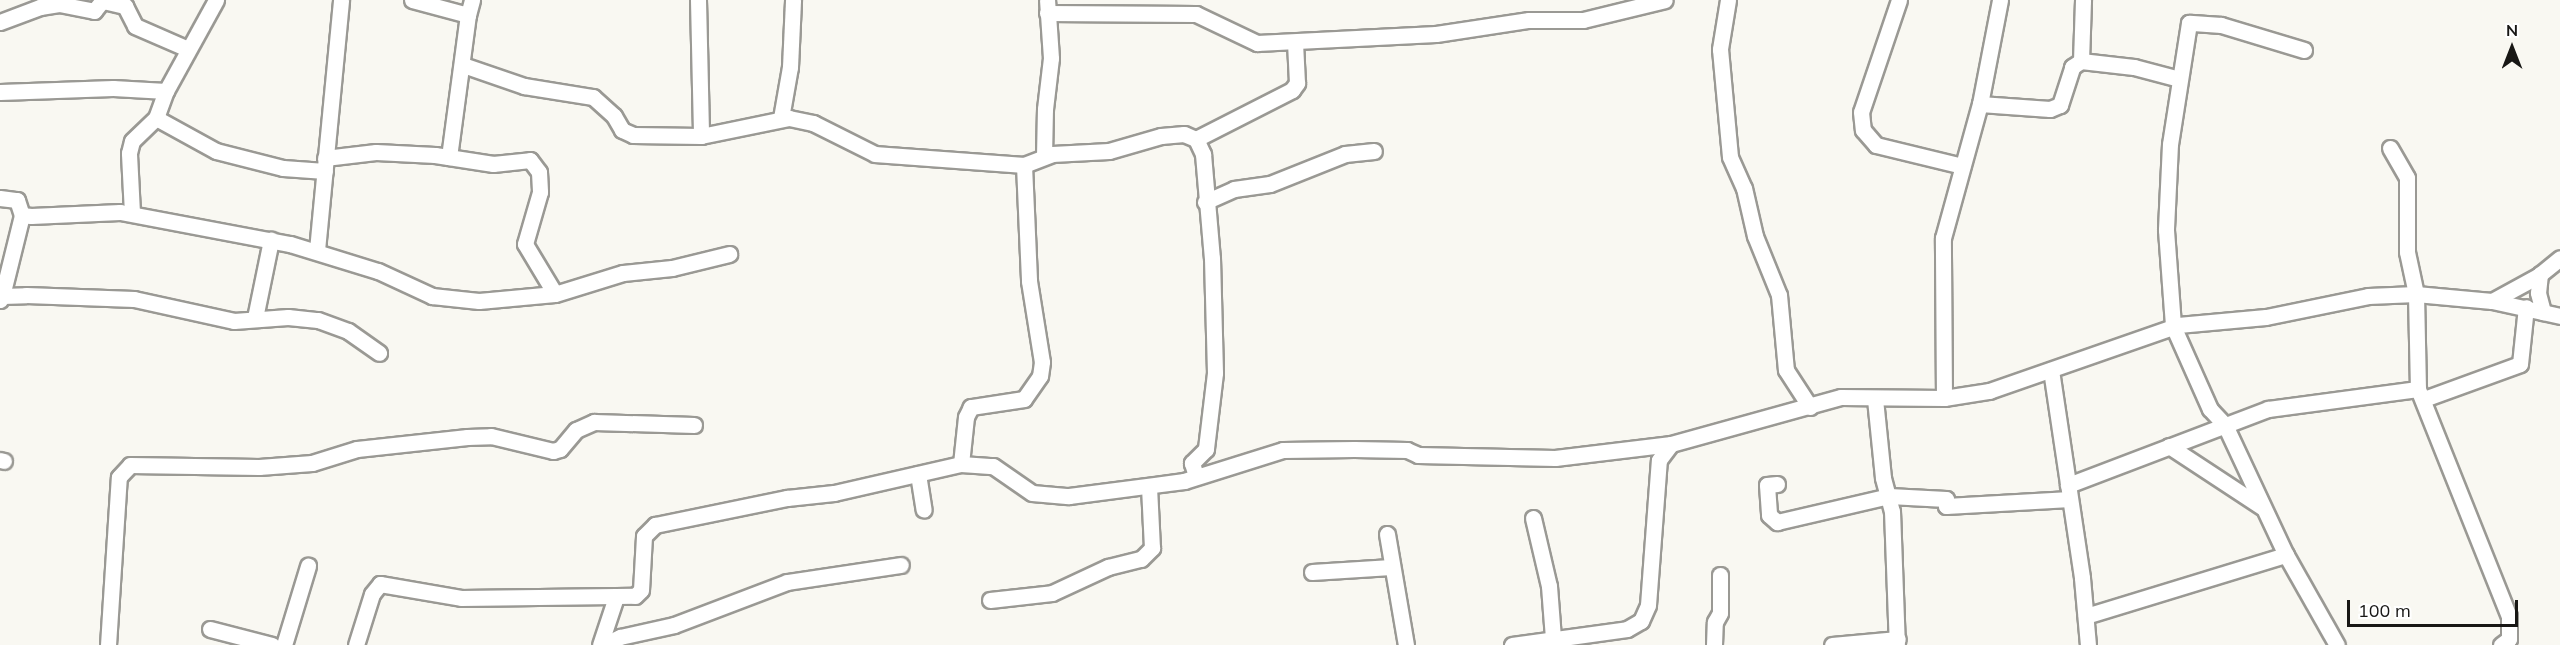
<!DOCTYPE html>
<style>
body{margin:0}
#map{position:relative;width:2560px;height:645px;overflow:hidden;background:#f9f8f2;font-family:Mulish,sans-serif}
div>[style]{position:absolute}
.roads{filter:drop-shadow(2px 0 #9a9994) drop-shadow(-2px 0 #9a9994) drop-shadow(0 2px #9a9994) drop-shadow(0 -2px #9a9994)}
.minor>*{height:15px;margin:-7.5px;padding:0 7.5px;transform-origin:7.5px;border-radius:7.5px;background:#fff}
span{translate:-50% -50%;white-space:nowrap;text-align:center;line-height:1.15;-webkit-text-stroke:5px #fff;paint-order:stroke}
.north{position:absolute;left:2482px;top:18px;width:60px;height:60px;-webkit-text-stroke:4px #fff;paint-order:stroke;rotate:0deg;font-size:16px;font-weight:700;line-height:24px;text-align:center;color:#181715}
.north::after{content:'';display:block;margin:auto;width:21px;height:27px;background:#181715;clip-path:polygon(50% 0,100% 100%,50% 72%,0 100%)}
.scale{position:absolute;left:2347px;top:600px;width:171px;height:27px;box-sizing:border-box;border:3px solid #181715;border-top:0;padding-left:8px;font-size:18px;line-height:21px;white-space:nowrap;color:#181715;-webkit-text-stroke:4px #fff;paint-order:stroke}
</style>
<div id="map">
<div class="roads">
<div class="minor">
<i style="left:412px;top:0;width:58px;rotate:15deg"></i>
<i style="left:468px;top:15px;width:16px;rotate:-75deg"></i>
<i style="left:698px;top:0;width:136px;rotate:88.7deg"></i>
<i style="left:701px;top:136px;width:90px;rotate:-11.6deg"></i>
<i style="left:789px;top:118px;width:25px;rotate:12deg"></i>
<i style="left:813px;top:123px;width:69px;rotate:26.6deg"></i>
<i style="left:875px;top:154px;width:149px;rotate:4.2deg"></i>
<i style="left:1024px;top:165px;width:116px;rotate:87.5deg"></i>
<i style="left:1029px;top:281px;width:82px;rotate:80.9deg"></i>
<i style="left:1042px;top:362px;width:14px;rotate:98deg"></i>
<i style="left:1040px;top:376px;width:28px;rotate:125deg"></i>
<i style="left:1024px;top:399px;width:54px;rotate:171.4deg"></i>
<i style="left:971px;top:407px;width:11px;rotate:117deg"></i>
<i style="left:966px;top:417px;width:47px;rotate:96.1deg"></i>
<i style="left:1728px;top:0;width:50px;rotate:99.3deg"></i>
<i style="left:1720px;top:49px;width:108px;rotate:84.7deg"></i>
<i style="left:1730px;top:157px;width:34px;rotate:66deg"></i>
<i style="left:1744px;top:188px;width:49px;rotate:77.1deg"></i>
<i style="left:1755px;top:236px;width:64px;rotate:67.9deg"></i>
<i style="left:1779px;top:295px;width:75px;rotate:84.7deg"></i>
<i style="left:1786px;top:370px;width:44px;rotate:57deg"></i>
<i style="left:1899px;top:0;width:118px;rotate:108.7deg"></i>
<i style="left:1861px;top:112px;width:18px;rotate:84deg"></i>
<i style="left:1863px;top:130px;width:20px;rotate:49deg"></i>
<i style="left:1876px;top:145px;width:89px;rotate:13.7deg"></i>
<i style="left:103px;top:1px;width:23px;rotate:13deg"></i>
<i style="left:125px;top:6px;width:22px;rotate:63deg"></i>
<i style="left:135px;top:26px;width:58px;rotate:23.5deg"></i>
<i style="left:1047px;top:13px;width:149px;rotate:0.4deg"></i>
<i style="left:1196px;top:14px;width:68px;rotate:25.4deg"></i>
<i style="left:1257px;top:43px;width:179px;rotate:-2.9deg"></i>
<i style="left:1436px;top:34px;width:94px;rotate:-8.6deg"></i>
<i style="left:1529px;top:20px;width:54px"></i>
<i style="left:1583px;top:20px;width:84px;rotate:-13.7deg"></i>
<i style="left:0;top:22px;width:43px;rotate:-20.6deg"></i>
<i style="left:40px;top:7px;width:19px;rotate:-9deg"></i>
<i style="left:59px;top:4px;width:36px;rotate:11deg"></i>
<i style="left:94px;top:11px;width:14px;rotate:-51deg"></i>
<i style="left:2304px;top:50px;width:87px;rotate:-163.2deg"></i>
<i style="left:2221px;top:25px;width:32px;rotate:-176deg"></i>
<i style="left:2189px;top:23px;width:122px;rotate:98.9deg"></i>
<i style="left:2170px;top:144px;width:86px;rotate:92.7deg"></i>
<i style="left:2166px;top:230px;width:96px;rotate:85.8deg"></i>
<i style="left:2173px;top:326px;width:91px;rotate:66deg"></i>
<i style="left:2210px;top:409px;width:22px;rotate:47deg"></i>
<i style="left:2225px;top:425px;width:144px;rotate:64.9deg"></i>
<i style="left:2286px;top:555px;width:103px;rotate:60.5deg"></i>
<i style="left:2081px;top:61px;width:53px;rotate:6.5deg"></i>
<i style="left:2134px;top:67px;width:47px;rotate:14.9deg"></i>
<i style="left:463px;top:65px;width:65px;rotate:19deg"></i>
<i style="left:524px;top:86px;width:70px;rotate:9.1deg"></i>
<i style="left:593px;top:97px;width:28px;rotate:42deg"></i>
<i style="left:614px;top:116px;width:16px;rotate:60deg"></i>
<i style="left:622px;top:130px;width:12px;rotate:24deg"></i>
<i style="left:633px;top:135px;width:68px;rotate:0.8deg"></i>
<i style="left:0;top:92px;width:113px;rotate:-2deg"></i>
<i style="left:113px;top:88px;width:53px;rotate:3.2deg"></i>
<i style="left:1980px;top:104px;width:70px;rotate:4.1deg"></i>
<i style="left:2050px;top:109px;width:11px;rotate:-22deg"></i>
<i style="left:2060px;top:105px;width:40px;rotate:-72deg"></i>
<i style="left:2072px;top:67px;width:11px;rotate:-34deg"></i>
<i style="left:2081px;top:61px;width:61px;rotate:-88.1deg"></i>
<i style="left:156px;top:118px;width:68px;rotate:28.8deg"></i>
<i style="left:216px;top:151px;width:69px;rotate:14.2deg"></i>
<i style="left:283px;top:168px;width:42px;rotate:4.1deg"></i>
<i style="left:781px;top:118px;width:52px;rotate:-80deg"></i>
<i style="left:790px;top:67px;width:67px;rotate:-87.4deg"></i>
<i style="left:1196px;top:139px;width:108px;rotate:-27deg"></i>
<i style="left:1292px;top:90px;width:9px;rotate:-54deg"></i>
<i style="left:1297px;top:83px;width:41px;rotate:-92.8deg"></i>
<i style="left:2390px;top:148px;width:34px;rotate:60deg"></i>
<i style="left:2407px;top:178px;width:74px;rotate:90deg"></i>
<i style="left:2407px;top:252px;width:43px;rotate:77.9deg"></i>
<i style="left:2416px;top:294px;width:95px;rotate:88.8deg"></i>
<i style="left:1044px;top:156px;width:47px;rotate:-88.8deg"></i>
<i style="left:1045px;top:109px;width:51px;rotate:-83.3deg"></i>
<i style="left:1051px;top:58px;width:58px;rotate:-93.9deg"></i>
<i style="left:449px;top:157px;width:143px;rotate:-82.4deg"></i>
<i style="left:325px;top:158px;width:51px;rotate:-6.7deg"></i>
<i style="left:376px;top:152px;width:59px;rotate:2.9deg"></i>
<i style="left:435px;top:155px;width:59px;rotate:8.8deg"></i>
<i style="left:493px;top:164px;width:37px;rotate:-6deg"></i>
<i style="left:530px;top:160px;width:15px;rotate:53deg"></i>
<i style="left:539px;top:172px;width:20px;rotate:87deg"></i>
<i style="left:540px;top:192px;width:54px;rotate:106.1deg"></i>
<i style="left:525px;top:244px;width:58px;rotate:59deg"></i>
<i style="left:555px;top:294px;width:71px;rotate:-17.2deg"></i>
<i style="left:623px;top:273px;width:49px;rotate:-5.8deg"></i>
<i style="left:672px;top:268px;width:59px;rotate:-13.8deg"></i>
<i style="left:1024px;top:165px;width:30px;rotate:-21deg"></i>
<i style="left:1052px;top:154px;width:57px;rotate:-3deg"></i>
<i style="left:1109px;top:151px;width:54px;rotate:-16.1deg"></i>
<i style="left:1161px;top:136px;width:23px;rotate:-5deg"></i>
<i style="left:1184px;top:134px;width:13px;rotate:23deg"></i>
<i style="left:1196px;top:139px;width:17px;rotate:65deg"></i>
<i style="left:1203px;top:154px;width:104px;rotate:85.1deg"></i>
<i style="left:1212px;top:258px;width:115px;rotate:88.5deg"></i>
<i style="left:1215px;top:373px;width:77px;rotate:96.8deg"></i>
<i style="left:1206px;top:449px;width:20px;rotate:135deg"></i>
<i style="left:1192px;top:463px;width:14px;rotate:73deg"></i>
<i style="left:0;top:198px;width:17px;rotate:7deg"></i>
<i style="left:17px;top:200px;width:16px;rotate:72deg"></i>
<i style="left:22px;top:215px;width:9px;rotate:6deg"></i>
<i style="left:31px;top:216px;width:89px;rotate:-2.6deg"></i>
<i style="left:120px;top:212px;width:173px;rotate:10.7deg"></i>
<i style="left:290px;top:244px;width:92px;rotate:17.1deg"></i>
<i style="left:378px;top:271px;width:60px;rotate:24.8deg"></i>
<i style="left:432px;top:296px;width:47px;rotate:6.1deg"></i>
<i style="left:479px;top:301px;width:76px;rotate:-5.3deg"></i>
<i style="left:1205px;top:202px;width:32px;rotate:-24deg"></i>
<i style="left:1234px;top:189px;width:36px;rotate:-8deg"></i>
<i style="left:1270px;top:184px;width:81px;rotate:-21.8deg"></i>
<i style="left:1345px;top:154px;width:29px;rotate:-6deg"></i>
<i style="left:132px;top:213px;width:60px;rotate:-92.9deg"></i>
<i style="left:129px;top:153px;width:12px;rotate:-76deg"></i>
<i style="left:132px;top:141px;width:33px;rotate:-44deg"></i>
<i style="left:156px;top:118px;width:29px;rotate:-70deg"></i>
<i style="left:166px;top:91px;width:104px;rotate:-61.2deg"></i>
<i style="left:317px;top:250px;width:251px;rotate:-84.5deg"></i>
<i style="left:2540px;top:274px;width:19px;rotate:96deg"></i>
<i style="left:2538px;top:293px;width:20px;rotate:75deg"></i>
<i style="left:2px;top:296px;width:83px;rotate:-76.1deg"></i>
<i style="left:0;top:300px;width:4px;rotate:-63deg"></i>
<i style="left:2px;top:296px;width:24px;rotate:-2deg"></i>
<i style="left:26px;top:295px;width:108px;rotate:2.1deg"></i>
<i style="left:134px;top:299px;width:102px;rotate:12.4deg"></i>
<i style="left:234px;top:321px;width:54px;rotate:-4.2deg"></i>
<i style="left:288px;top:317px;width:30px;rotate:6deg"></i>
<i style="left:318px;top:320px;width:32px;rotate:20deg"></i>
<i style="left:348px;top:331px;width:38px;rotate:35deg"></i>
<i style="left:2492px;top:301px;width:52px;rotate:-28.5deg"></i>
<i style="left:2538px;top:276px;width:28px;rotate:-39deg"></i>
<i style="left:255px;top:318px;width:80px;rotate:-78.4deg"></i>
<i style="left:2051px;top:370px;width:210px;rotate:81.5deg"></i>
<i style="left:2082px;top:578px;width:67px;rotate:84.9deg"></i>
<i style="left:1944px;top:398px;width:160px;rotate:-90.4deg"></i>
<i style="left:1943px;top:238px;width:139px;rotate:-74.6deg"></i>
<i style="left:1980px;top:104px;width:106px;rotate:-79.1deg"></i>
<i style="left:1875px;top:399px;width:79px;rotate:84.2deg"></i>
<i style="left:1883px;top:478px;width:34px;rotate:75deg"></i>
<i style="left:1892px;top:511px;width:134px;rotate:87.9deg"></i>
<i style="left:2424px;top:399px;width:102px;rotate:-20deg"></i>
<i style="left:2520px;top:364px;width:57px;rotate:-84deg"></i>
<i style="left:2169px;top:446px;width:111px;rotate:33.3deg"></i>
<i style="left:0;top:460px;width:4px;rotate:14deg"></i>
<i style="left:918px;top:474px;width:36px;rotate:81deg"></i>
<i style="left:1777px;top:484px;width:10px;rotate:174deg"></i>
<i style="left:1767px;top:485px;width:30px;rotate:86deg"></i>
<i style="left:1769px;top:515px;width:11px;rotate:41deg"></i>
<i style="left:1777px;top:522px;width:115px;rotate:-13.1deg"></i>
<i style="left:1889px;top:496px;width:57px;rotate:3deg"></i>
<i style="left:1946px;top:499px;width:7px;rotate:90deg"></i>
<i style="left:1946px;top:506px;width:124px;rotate:-3.2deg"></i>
<i style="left:2068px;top:485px;width:214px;rotate:-20.8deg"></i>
<i style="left:2268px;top:409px;width:151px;rotate:-7.6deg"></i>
<i style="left:2418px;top:389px;width:245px;rotate:68.2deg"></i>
<i style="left:2509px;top:616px;width:23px;rotate:90deg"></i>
<i style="left:2509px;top:639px;width:10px;rotate:143deg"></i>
<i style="left:1533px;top:518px;width:70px;rotate:76.8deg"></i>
<i style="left:1549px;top:586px;width:52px;rotate:85.6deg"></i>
<i style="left:1387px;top:534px;width:113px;rotate:80.3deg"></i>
<i style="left:1312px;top:572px;width:79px;rotate:-3.6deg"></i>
<i style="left:990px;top:600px;width:62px;rotate:-6.4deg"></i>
<i style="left:1052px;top:593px;width:62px;rotate:-24.9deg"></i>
<i style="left:1108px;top:567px;width:34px;rotate:-14deg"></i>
<i style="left:1141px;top:559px;width:16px;rotate:-45deg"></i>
<i style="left:1152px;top:548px;width:62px;rotate:-92.8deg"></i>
<i style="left:2086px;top:616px;width:209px;rotate:-17deg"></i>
<i style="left:210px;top:629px;width:64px;rotate:14.5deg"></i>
<i style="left:108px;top:645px;width:168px;rotate:-86.3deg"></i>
<i style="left:119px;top:477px;width:16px;rotate:-47deg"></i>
<i style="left:130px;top:465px;width:129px;rotate:0.9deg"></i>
<i style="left:259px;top:467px;width:53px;rotate:-4.3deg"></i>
<i style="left:312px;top:463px;width:47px;rotate:-17.3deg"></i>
<i style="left:357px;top:449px;width:111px;rotate:-6.2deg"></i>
<i style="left:467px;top:437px;width:24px;rotate:-2deg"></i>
<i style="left:491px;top:436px;width:64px;rotate:13.6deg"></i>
<i style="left:553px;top:451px;width:7px;rotate:-16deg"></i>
<i style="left:560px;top:449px;width:25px;rotate:-50deg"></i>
<i style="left:576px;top:430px;width:20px;rotate:-24deg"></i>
<i style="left:594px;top:422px;width:100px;rotate:1.7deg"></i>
<i style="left:284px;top:645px;width:83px;rotate:-73.1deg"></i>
<i style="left:356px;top:645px;width:53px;rotate:-72.6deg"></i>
<i style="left:372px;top:594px;width:13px;rotate:-51deg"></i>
<i style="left:380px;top:584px;width:82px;rotate:9.8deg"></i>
<i style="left:461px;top:598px;width:174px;rotate:-0.7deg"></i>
<i style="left:635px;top:596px;width:8px;rotate:-45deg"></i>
<i style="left:641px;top:590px;width:54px;rotate:-86.8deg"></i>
<i style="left:644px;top:536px;width:16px;rotate:-45deg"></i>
<i style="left:655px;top:525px;width:135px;rotate:-11.6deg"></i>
<i style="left:787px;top:498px;width:47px;rotate:-6.1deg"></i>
<i style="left:834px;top:493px;width:130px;rotate:-12.9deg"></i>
<i style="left:961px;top:464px;width:32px;rotate:4deg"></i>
<i style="left:993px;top:466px;width:47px;rotate:34.7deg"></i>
<i style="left:1032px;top:493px;width:37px;rotate:5deg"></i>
<i style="left:1069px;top:496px;width:116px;rotate:-7.4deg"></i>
<i style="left:1184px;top:481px;width:104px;rotate:-17.4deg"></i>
<i style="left:1283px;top:450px;width:71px;rotate:-0.8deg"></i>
<i style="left:1354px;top:449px;width:53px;rotate:1.1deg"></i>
<i style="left:1407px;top:450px;width:12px;rotate:24deg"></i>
<i style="left:1418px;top:455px;width:137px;rotate:1.3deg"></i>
<i style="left:1555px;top:458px;width:117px;rotate:-6.9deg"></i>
<i style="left:1671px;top:444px;width:176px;rotate:-15.5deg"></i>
<i style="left:1841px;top:397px;width:103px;rotate:0.6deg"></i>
<i style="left:1944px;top:398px;width:46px;rotate:-8.8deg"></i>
<i style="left:1989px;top:391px;width:200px;rotate:-19.2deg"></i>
<i style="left:2178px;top:325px;width:88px;rotate:-5.2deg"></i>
<i style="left:2266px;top:317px;width:104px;rotate:-11.6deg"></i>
<i style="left:2368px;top:296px;width:48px;rotate:-2.4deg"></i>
<i style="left:2416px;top:294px;width:76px;rotate:5.3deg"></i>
<i style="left:2492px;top:301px;width:70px;rotate:12.4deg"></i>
<i style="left:600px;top:645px;width:51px;rotate:-71.6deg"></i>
<i style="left:604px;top:645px;width:18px;rotate:-27deg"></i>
<i style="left:620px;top:637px;width:55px;rotate:-12.5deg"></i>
<i style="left:674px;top:625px;width:121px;rotate:-20.8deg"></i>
<i style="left:787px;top:582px;width:115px;rotate:-8.5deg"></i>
<i style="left:1512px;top:645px;width:116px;rotate:-7.9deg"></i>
<i style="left:1627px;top:629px;width:16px;rotate:-30deg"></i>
<i style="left:1641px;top:621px;width:17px;rotate:-66deg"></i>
<i style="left:1648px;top:605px;width:145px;rotate:-85.7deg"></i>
<i style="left:1659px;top:460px;width:20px;rotate:-53deg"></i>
<i style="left:1714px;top:645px;width:23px;rotate:-88deg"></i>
<i style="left:1715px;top:622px;width:10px;rotate:-61deg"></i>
<i style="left:1720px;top:613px;width:38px;rotate:-90deg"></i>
<i style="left:1832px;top:645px;width:66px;rotate:-5.2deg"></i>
</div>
</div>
<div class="north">N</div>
<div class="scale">100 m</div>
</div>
